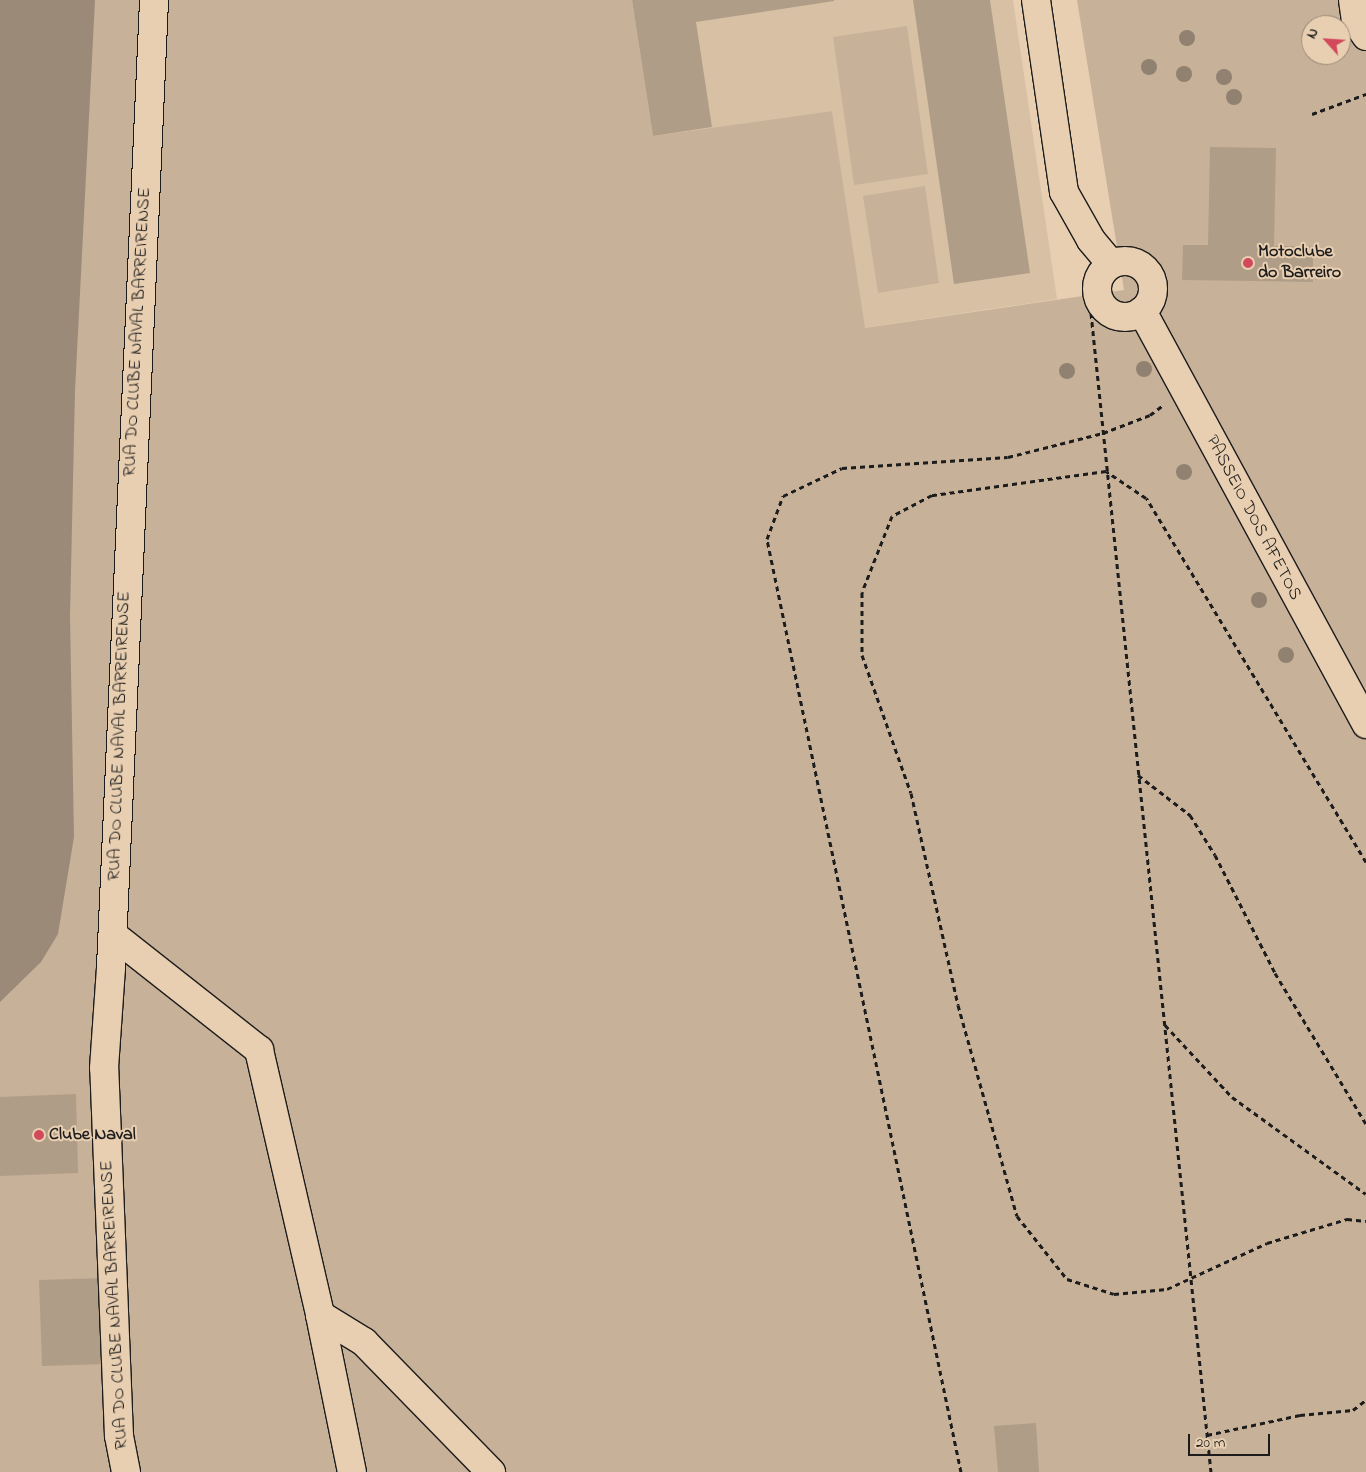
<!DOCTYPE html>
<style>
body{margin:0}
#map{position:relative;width:1366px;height:1472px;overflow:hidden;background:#e9cfb1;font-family:"Indie Flower",sans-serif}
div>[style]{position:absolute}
.built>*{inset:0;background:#d8c0a5}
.green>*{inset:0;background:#c7b199}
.water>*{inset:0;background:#9b8a78}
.building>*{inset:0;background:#b09d88}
.path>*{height:3px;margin-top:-1.5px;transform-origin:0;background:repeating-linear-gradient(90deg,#1c1c1c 0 5px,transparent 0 9px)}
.roads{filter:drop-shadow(1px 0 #1c1c1c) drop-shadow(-1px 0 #1c1c1c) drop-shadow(0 1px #1c1c1c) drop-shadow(0 -1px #1c1c1c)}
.minor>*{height:28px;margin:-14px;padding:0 14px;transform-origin:14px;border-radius:14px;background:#e9cfb1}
.minor>.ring{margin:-14px;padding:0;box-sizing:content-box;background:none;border:28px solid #e9cfb1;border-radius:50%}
.trees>*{width:16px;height:16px;margin:-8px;border-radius:50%;background:#908170}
.dots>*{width:14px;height:14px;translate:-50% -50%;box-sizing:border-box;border:2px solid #e9cfb1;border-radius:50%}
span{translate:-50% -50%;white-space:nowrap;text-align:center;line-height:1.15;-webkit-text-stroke:4px #e9cfb1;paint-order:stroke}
.poi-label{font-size:18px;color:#1c1c1c;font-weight:700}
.left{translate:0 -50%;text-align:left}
.street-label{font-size:18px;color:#1c1c1c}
.north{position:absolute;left:1301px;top:15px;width:50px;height:50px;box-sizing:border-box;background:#e9cfb1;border:1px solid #978775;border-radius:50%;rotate:296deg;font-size:14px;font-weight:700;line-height:20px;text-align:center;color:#1c1c1c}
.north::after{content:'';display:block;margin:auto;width:18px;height:22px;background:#d1495b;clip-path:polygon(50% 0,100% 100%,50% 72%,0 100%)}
.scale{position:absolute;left:1188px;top:1434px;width:82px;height:22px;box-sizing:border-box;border:2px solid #1c1c1c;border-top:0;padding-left:6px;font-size:15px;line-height:18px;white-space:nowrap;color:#1c1c1c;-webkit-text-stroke:4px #e9cfb1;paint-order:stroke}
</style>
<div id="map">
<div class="built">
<i style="clip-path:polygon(632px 0,1013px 0,1057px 299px,864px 328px,832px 111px,653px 136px)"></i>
</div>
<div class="green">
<i style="clip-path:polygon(evenodd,0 0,632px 0,653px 136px,832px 111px,865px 328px,1124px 290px,1077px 0,1366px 0,1366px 1472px,0 1472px,0 0,1311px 25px,1341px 25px,1341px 55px,1311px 55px,1311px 25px)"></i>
<i style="clip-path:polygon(907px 26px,928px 174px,854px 185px,833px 37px)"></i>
<i style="clip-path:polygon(925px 186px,939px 283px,878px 293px,863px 196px)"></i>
</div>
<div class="water">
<i style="clip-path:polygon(0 0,95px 0,75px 391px,70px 616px,74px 837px,58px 934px,41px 962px,0 1002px)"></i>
</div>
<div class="building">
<i style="clip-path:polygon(632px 0,834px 0,834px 1px,696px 22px,712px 127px,653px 136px)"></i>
<i style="clip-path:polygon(913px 0,990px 0,1030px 273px,954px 284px)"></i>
<i style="clip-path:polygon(1210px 147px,1276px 148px,1274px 246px,1313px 246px,1313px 282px,1182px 280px,1183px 245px,1208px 245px)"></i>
<i style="clip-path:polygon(76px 1094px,78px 1173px,0 1176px,0 1097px)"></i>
<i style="clip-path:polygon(104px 1278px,107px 1364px,42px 1366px,39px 1280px)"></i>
<i style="clip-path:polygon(1036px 1423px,1039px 1472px,998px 1472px,994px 1426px)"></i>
</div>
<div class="path">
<i style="left:1312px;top:114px;width:58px;rotate:-20.3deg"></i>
<i style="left:1091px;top:313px;width:1165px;rotate:84.09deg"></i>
<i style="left:1138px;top:775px;width:66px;rotate:37.6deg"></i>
<i style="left:1190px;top:815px;width:47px;rotate:58deg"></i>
<i style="left:1215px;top:855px;width:132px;rotate:63deg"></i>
<i style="left:1275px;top:973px;width:176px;rotate:58.9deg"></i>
<i style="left:1366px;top:862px;width:425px;rotate:-121.1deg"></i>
<i style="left:1146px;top:498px;width:48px;rotate:-146deg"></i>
<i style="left:1106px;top:471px;width:176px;rotate:172.1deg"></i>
<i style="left:932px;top:495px;width:45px;rotate:152.3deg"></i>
<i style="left:892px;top:516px;width:82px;rotate:111.5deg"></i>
<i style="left:862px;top:592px;width:63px;rotate:90deg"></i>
<i style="left:862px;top:655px;width:146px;rotate:70.5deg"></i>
<i style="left:911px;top:793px;width:217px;rotate:77.5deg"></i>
<i style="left:958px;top:1005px;width:219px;rotate:74.4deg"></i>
<i style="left:1017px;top:1216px;width:80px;rotate:51.6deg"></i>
<i style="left:1067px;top:1279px;width:49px;rotate:17.7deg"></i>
<i style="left:1114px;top:1294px;width:53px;rotate:-5.4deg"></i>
<i style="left:1167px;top:1289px;width:110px;rotate:-24.7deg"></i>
<i style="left:1267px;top:1243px;width:84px;rotate:-16.7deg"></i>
<i style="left:1347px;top:1219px;width:19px;rotate:6deg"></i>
<i style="left:1165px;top:1025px;width:98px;rotate:47.1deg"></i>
<i style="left:1232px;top:1097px;width:165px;rotate:35.9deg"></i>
<i style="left:1207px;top:1435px;width:95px;rotate:-12.1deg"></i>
<i style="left:1300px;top:1415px;width:53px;rotate:-5.4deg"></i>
<i style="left:1353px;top:1410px;width:16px;rotate:-38deg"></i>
<i style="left:961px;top:1472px;width:953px;rotate:-101.75deg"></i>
<i style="left:767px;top:539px;width:46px;rotate:-69.6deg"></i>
<i style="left:783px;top:496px;width:65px;rotate:-25.4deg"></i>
<i style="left:842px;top:468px;width:166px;rotate:-3.8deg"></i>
<i style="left:1008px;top:457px;width:98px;rotate:-14.2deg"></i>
<i style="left:1103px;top:433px;width:50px;rotate:-21deg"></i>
<i style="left:1150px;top:415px;width:15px;rotate:-37deg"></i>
</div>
<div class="roads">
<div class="minor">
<i style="left:1036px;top:0;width:194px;rotate:81.7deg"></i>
<i style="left:1064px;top:192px;width:55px;rotate:60.6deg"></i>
<i style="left:1091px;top:240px;width:31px;rotate:50deg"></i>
<i style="left:1353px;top:0;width:21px;rotate:82deg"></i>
<i style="left:1356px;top:21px;width:18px;rotate:56deg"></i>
<i class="ring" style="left:1097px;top:261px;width:28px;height:28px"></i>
<i style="left:1142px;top:311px;width:470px;rotate:61.5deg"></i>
<i style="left:113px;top:935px;width:186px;rotate:38.2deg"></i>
<i style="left:259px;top:1050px;width:272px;rotate:77deg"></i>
<i style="left:320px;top:1315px;width:52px;rotate:31.5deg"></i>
<i style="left:364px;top:1342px;width:182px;rotate:45.7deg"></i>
<i style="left:320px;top:1315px;width:160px;rotate:78.5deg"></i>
<i style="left:126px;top:1472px;width:37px;rotate:-101deg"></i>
<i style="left:119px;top:1436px;width:368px;rotate:-92.3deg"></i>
<i style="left:104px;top:1068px;width:101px;rotate:-86deg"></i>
<i style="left:111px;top:967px;width:968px;rotate:-87.45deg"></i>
</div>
</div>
<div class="trees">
<i style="left:1187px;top:38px"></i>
<i style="left:1149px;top:67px"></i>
<i style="left:1184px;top:74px"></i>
<i style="left:1224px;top:77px"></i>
<i style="left:1234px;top:97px"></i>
<i style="left:1144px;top:369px"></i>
<i style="left:1067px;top:371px"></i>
<i style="left:1184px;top:472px"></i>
<i style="left:1259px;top:600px"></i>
<i style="left:1286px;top:655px"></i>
</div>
<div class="dots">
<i style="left:1248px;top:263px;background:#d1495b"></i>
<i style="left:39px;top:1135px;background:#d1495b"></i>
</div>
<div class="poi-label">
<span class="left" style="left:1258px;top:263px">Motoclube<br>do Barreiro</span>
<span class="left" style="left:49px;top:1135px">Clube Naval</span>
</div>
<div class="street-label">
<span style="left:138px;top:332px;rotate:-87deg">RUA DO CLUBE NAVAL BARREIRENSE</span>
<span style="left:1253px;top:518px;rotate:62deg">PASSEIO DOS AFETOS</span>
<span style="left:120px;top:736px;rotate:-88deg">RUA DO CLUBE NAVAL BARREIRENSE</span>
<span style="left:115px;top:1305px;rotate:-93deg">RUA DO CLUBE NAVAL BARREIRENSE</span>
</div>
<div class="north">N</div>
<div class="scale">20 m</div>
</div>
